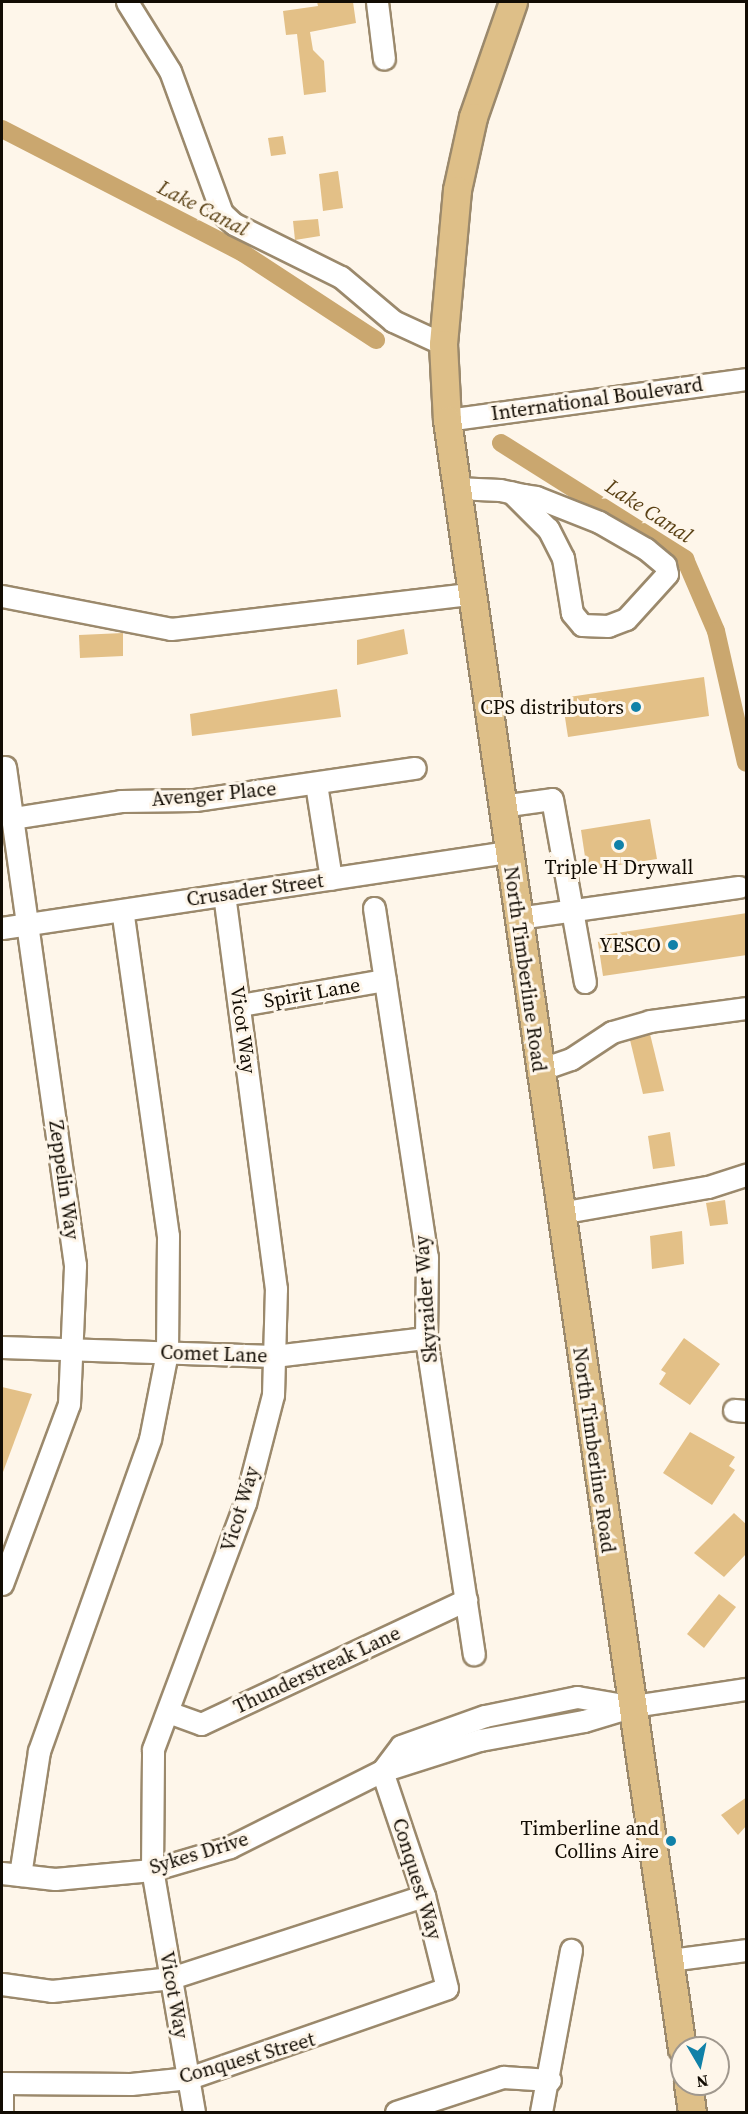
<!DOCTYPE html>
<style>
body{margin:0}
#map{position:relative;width:748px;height:2114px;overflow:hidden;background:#fef6ea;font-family:"Source Serif 4",serif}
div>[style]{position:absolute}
.canal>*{height:18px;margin:-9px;padding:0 9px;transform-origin:9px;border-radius:9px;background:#caa76f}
.building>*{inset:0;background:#e3c087}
.roads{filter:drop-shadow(2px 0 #9b896c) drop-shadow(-2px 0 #9b896c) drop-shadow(0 2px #9b896c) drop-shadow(0 -2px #9b896c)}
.minor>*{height:21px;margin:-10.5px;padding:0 10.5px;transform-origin:10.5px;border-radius:10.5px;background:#fff}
.major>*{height:27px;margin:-13.5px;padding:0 13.5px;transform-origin:13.5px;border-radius:13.5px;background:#debf88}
.dots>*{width:16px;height:16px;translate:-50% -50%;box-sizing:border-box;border:3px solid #fef6ea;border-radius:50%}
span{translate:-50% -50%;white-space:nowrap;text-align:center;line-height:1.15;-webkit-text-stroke:6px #fef6ea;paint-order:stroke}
.street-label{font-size:20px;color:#120c03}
.poi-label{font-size:20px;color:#120c03}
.right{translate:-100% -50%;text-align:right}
.water-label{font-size:21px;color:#5a4115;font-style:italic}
.frame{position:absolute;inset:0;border:3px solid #120c03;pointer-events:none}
.north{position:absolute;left:670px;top:2036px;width:60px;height:60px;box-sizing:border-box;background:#fef6ea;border:2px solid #a0988e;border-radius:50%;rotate:171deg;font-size:16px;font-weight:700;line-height:24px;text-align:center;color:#120c03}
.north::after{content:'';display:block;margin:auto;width:21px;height:27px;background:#1081a8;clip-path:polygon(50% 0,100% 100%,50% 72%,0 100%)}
</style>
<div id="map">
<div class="canal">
<i style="left:2px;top:129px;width:271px;rotate:27.2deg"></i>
<i style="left:243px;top:253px;width:159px;rotate:33.2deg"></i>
<i style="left:501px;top:443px;width:218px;rotate:32.2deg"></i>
<i style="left:685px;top:559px;width:78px;rotate:66.7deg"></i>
<i style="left:716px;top:631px;width:135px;rotate:77.2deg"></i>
</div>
<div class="building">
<i style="clip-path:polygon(317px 2px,353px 2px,356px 23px,310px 32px,313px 50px,324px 61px,326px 92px,304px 95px,297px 34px,286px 35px,283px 11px,318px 6px)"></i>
<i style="clip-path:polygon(283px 136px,286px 154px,271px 156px,268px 138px)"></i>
<i style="clip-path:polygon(338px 171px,343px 208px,323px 211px,319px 174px)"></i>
<i style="clip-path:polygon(318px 219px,320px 236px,295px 240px,293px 221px)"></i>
<i style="clip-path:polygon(404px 629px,408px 654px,357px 665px,357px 640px)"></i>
<i style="clip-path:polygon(123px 633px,123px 656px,80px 658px,79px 635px)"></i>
<i style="clip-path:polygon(704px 677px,709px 716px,568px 737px,562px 698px)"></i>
<i style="clip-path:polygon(337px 689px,341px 717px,192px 736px,190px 714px)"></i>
<i style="clip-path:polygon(650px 819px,657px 859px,587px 870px,581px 830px)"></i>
<i style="clip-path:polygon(747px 913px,747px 955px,603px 976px,597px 936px)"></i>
<i style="clip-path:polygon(650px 1034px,664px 1091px,643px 1094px,630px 1040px)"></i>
<i style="clip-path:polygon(670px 1132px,675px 1166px,653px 1169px,648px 1136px)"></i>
<i style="clip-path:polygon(725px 1200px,728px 1224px,710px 1226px,706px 1203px)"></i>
<i style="clip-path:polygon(682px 1231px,684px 1264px,652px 1269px,650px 1236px)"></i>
<i style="clip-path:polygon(684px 1338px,720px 1364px,690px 1405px,659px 1384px,666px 1373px,661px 1370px)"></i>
<i style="clip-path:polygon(2px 1387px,32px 1394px,3px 1472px,2px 1472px)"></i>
<i style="clip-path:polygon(690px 1432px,735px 1457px,729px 1466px,735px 1470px,712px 1505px,663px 1473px)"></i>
<i style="clip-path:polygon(734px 1513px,747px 1525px,747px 1553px,724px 1577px,694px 1553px)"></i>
<i style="clip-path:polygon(719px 1594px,736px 1607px,704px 1648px,687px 1634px)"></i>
<i style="clip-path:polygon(747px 1797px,747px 1825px,738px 1835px,721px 1815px)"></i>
</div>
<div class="roads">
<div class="minor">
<i style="left:127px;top:2px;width:81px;rotate:58.1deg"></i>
<i style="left:170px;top:71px;width:151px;rotate:69.9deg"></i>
<i style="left:222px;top:213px;width:16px;rotate:43deg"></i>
<i style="left:234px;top:224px;width:119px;rotate:26.4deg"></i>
<i style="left:341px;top:277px;width:68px;rotate:40.2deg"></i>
<i style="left:393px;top:321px;width:55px;rotate:24.7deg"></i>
<i style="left:377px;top:2px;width:57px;rotate:83deg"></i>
<i style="left:447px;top:420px;width:302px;rotate:-7.8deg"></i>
<i style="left:455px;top:488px;width:45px;rotate:2.5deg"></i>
<i style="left:500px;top:490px;width:25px;rotate:12deg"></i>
<i style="left:524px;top:495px;width:12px;rotate:9deg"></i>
<i style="left:536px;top:497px;width:68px;rotate:21.6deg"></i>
<i style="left:599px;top:522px;width:54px;rotate:29.9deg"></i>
<i style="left:646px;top:549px;width:25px;rotate:40deg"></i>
<i style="left:665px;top:565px;width:9px;rotate:77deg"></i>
<i style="left:667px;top:574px;width:61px;rotate:132.3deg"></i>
<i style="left:626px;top:619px;width:19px;rotate:159deg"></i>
<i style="left:608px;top:626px;width:26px;rotate:-178deg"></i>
<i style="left:582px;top:625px;width:16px;rotate:-130deg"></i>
<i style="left:572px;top:613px;width:56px;rotate:-99.3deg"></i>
<i style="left:563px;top:558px;width:33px;rotate:-117deg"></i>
<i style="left:548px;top:529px;width:52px;rotate:-135deg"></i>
<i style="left:2px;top:596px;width:172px;rotate:11deg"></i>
<i style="left:171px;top:629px;width:302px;rotate:-6.7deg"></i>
<i style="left:316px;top:784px;width:96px;rotate:81deg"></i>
<i style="left:501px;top:806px;width:51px;rotate:-7.8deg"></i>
<i style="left:552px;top:799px;width:186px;rotate:79.8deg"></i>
<i style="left:13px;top:818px;width:109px;rotate:-8.9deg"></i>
<i style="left:121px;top:801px;width:74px;rotate:-0.8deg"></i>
<i style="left:195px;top:800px;width:222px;rotate:-8.3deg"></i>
<i style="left:374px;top:908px;width:353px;rotate:81.4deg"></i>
<i style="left:427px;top:1257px;width:81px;rotate:90.7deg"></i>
<i style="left:426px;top:1338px;width:320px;rotate:81.4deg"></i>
<i style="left:518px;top:918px;width:223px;rotate:-8deg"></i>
<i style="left:2px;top:928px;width:512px;rotate:-8.54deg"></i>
<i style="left:240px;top:1005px;width:147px;rotate:-9.8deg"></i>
<i style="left:539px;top:1070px;width:34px;rotate:-19deg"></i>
<i style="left:571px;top:1059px;width:49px;rotate:-33.4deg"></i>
<i style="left:612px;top:1032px;width:40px;rotate:-16deg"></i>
<i style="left:650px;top:1021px;width:97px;rotate:-7.7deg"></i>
<i style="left:560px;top:1213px;width:150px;rotate:-10deg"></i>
<i style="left:708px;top:1187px;width:40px;rotate:-18deg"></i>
<i style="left:2px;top:1347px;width:272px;rotate:1.9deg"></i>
<i style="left:274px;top:1356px;width:153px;rotate:-6.8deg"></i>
<i style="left:734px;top:1410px;width:12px;rotate:5deg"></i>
<i style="left:2px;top:1584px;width:192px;rotate:-69.6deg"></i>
<i style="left:69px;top:1404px;width:139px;rotate:-87.5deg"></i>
<i style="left:75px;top:1265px;width:503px;rotate:-98deg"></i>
<i style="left:168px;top:1712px;width:35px;rotate:20deg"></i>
<i style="left:201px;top:1724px;width:293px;rotate:-25.1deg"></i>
<i style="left:382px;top:1771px;width:31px;rotate:-53deg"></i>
<i style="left:401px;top:1746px;width:89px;rotate:-19.7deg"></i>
<i style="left:485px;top:1716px;width:94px;rotate:-11.7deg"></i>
<i style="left:577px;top:1697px;width:53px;rotate:9.8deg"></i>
<i style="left:2px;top:1873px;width:53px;rotate:6.5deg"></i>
<i style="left:55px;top:1879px;width:97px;rotate:-5.3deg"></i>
<i style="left:152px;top:1870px;width:81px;rotate:-16.4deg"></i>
<i style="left:230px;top:1847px;width:170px;rotate:-26.6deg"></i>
<i style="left:382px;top:1771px;width:103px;rotate:-17.6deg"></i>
<i style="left:480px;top:1740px;width:106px;rotate:-10.4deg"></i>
<i style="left:584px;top:1721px;width:51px;rotate:-17deg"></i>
<i style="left:633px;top:1706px;width:114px;rotate:-8.6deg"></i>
<i style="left:20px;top:1875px;width:125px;rotate:-81.3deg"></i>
<i style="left:39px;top:1751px;width:331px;rotate:-70.4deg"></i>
<i style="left:150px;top:1439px;width:89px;rotate:-78.9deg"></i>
<i style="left:167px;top:1352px;width:116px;rotate:-89.5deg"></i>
<i style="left:168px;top:1236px;width:329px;rotate:-98deg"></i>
<i style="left:670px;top:1960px;width:77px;rotate:-7.5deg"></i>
<i style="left:2px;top:1984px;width:50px;rotate:8deg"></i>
<i style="left:52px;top:1991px;width:120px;rotate:-6.2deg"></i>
<i style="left:171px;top:1978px;width:266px;rotate:-18deg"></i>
<i style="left:2px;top:2083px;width:129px;rotate:0.4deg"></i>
<i style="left:131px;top:2084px;width:58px;rotate:-5.9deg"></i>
<i style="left:189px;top:2078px;width:273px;rotate:-19.2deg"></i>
<i style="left:447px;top:1988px;width:95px;rotate:-104deg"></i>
<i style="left:424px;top:1896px;width:132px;rotate:-108.6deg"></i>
<i style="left:2px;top:2112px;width:29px;rotate:-90deg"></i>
<i style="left:194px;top:2112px;width:246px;rotate:-99.8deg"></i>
<i style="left:152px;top:1870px;width:121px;rotate:-89.5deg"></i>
<i style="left:153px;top:1749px;width:263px;rotate:-69.5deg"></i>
<i style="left:245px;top:1503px;width:112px;rotate:-75.5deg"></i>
<i style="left:273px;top:1395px;width:106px;rotate:-88.4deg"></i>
<i style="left:276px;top:1289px;width:398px;rotate:-97.5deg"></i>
<i style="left:396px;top:2112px;width:113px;rotate:-18.1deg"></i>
<i style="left:503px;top:2077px;width:47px;rotate:3.7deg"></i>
<i style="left:541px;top:2112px;width:165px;rotate:-79.5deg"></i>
</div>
<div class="major">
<i style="left:513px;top:2px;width:122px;rotate:109.2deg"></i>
<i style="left:473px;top:117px;width:75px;rotate:102.4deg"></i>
<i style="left:457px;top:190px;width:155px;rotate:95.2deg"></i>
<i style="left:443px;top:344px;width:76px;rotate:87deg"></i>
<i style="left:447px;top:420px;width:1645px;rotate:81.79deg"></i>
<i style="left:688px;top:2084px;width:28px;rotate:82deg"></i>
</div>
</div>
<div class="dots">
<i style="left:636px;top:707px;background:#1081a8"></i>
<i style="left:619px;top:845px;background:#1081a8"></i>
<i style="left:673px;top:945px;background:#1081a8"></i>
<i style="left:671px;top:1841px;background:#1081a8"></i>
</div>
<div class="street-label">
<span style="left:597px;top:399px;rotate:-8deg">International Boulevard</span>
<span style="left:214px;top:794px;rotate:-5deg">Avenger Place</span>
<span style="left:255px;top:890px;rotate:-8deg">Crusader Street</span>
<span style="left:525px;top:969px;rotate:82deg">North Timberline Road</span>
<span style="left:312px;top:993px;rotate:-10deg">Spirit Lane</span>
<span style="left:243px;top:1030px;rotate:82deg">Vicot Way</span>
<span style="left:64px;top:1180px;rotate:82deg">Zeppelin Way</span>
<span style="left:426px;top:1299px;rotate:-94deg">Skyraider Way</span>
<span style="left:214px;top:1354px;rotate:2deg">Comet Lane</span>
<span style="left:594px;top:1450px;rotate:82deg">North Timberline Road</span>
<span style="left:240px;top:1509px;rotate:-73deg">Vicot Way</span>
<span style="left:317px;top:1670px;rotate:-25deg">Thunderstreak Lane</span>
<span style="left:199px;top:1853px;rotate:-17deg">Sykes Drive</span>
<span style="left:417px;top:1879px;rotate:73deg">Conquest Way</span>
<span style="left:174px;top:1995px;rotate:80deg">Vicot Way</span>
<span style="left:247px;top:2058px;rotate:-16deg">Conquest Street</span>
</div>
<div class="poi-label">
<span class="right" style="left:624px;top:707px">CPS distributors</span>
<span style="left:619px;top:867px">Triple H Drywall</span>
<span class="right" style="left:661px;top:945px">YESCO</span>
<span class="right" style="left:659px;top:1840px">Timberline and<br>Collins Aire</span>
</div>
<div class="water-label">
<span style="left:203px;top:208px;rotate:27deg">Lake Canal</span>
<span style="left:649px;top:511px;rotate:33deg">Lake Canal</span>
</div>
<div class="frame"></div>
<div class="north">N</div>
</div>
